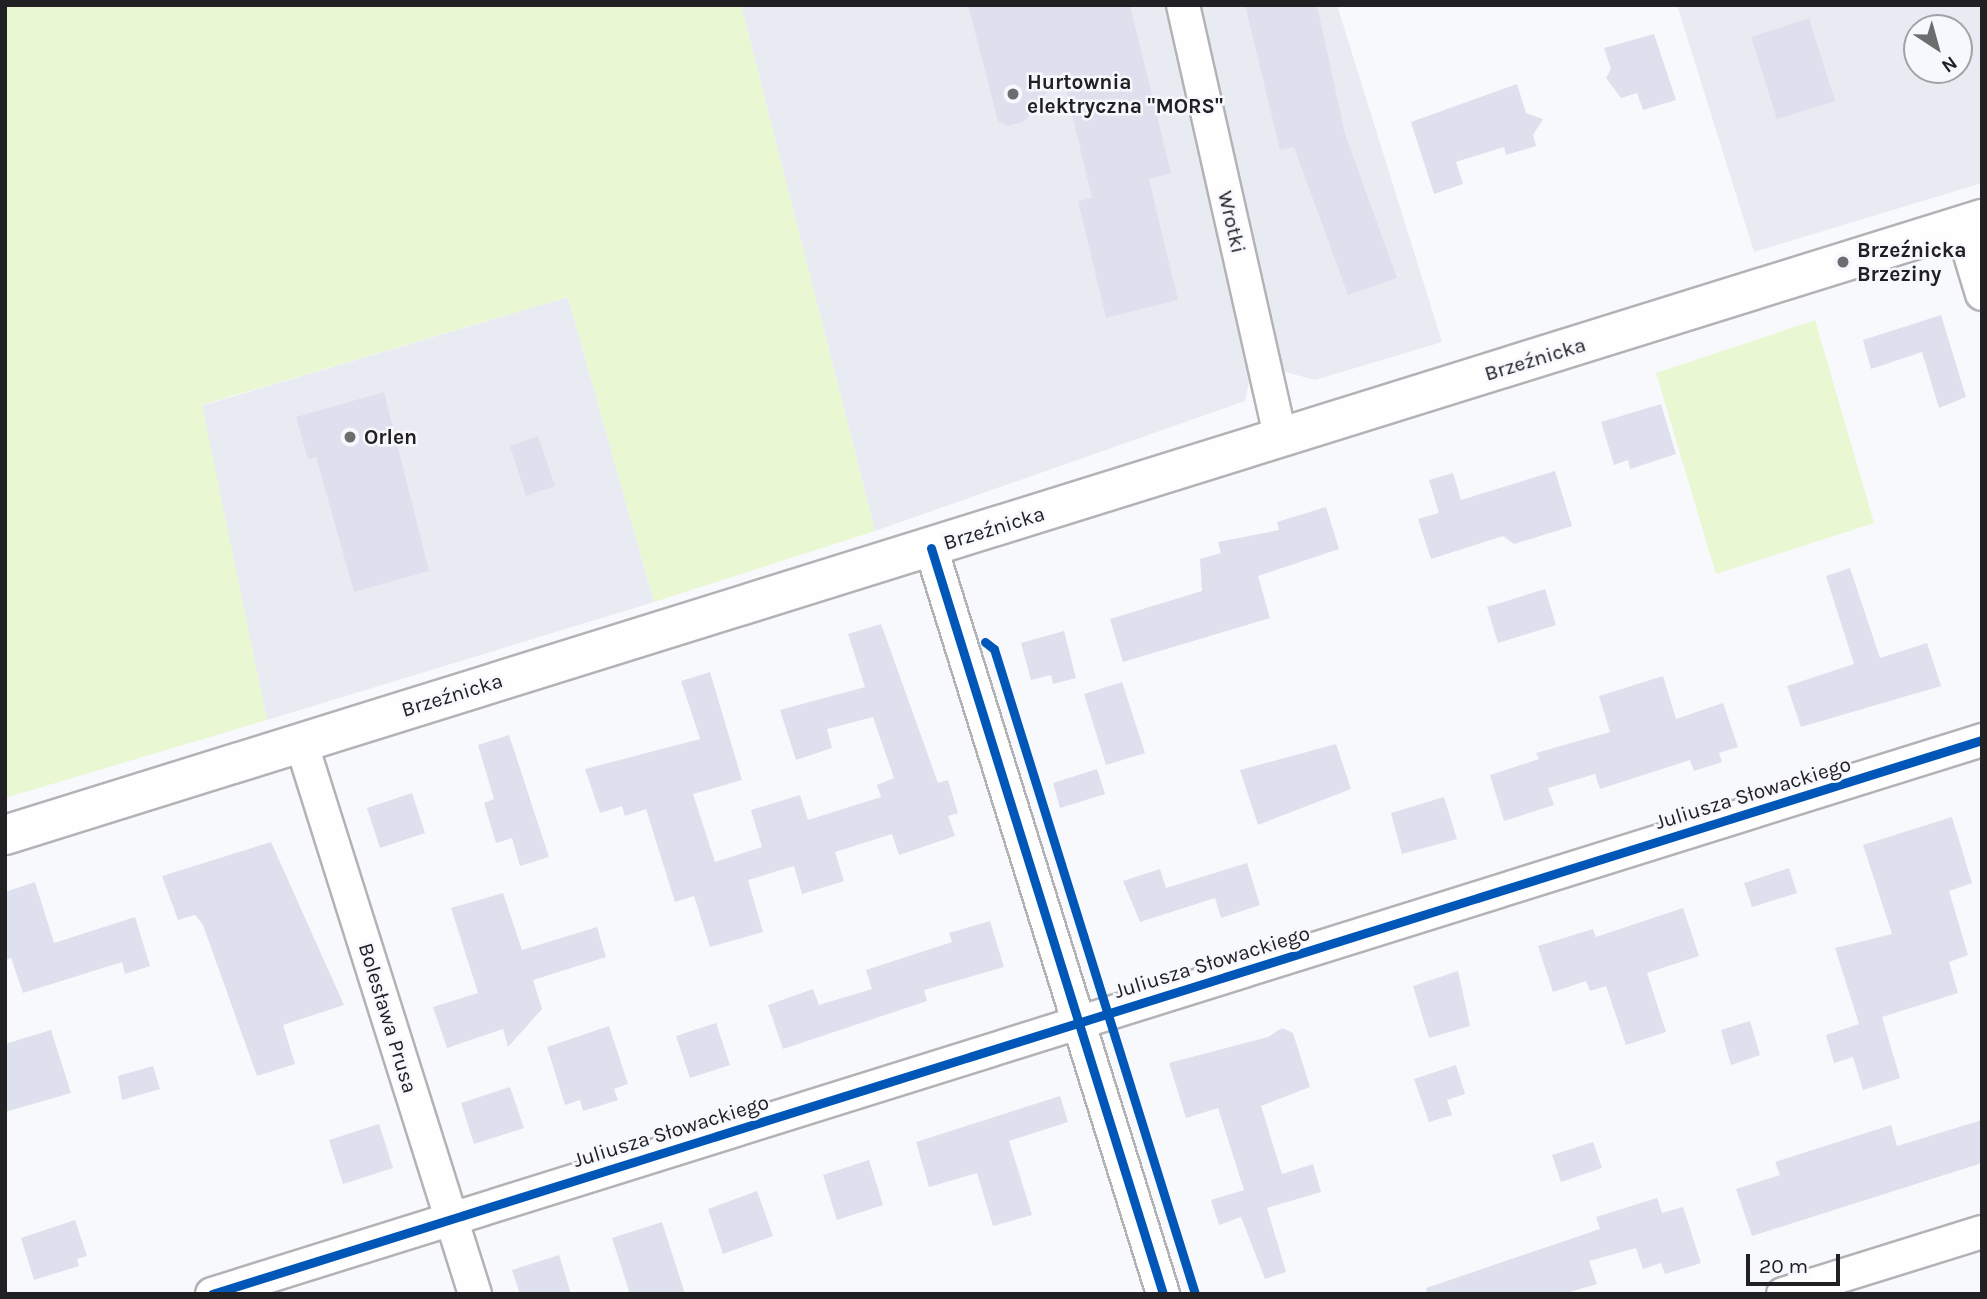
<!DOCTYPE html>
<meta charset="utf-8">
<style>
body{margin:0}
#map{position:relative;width:1987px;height:1299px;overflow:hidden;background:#f8f9fd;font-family:Karla,sans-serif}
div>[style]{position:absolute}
.built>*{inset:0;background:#e9ebf3}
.green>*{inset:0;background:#e9f7d2}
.building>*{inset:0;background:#dee0ed}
.roads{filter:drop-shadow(2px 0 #b3b3b6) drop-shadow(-2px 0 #b3b3b6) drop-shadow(0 2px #b3b3b6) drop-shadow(0 -2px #b3b3b6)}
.minor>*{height:32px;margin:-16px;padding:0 16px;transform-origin:16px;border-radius:16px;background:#fefeff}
.major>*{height:38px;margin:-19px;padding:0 19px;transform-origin:19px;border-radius:19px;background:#fefeff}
.cycleway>*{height:9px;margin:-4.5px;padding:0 4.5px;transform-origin:4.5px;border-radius:4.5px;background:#0057b8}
.dots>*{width:19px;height:19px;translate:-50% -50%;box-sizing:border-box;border:4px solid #f7f8fe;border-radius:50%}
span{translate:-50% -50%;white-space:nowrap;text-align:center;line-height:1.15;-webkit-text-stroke:5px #f7f8fe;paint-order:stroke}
.poi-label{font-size:21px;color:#212123;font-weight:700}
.left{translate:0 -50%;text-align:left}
.street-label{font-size:21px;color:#212123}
.frame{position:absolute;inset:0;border:7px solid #212123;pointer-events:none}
.north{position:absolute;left:1903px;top:14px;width:70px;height:70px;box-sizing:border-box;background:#f7f8fe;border:2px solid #a1a2a6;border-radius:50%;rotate:144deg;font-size:19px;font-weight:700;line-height:28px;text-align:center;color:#212123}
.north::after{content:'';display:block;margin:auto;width:24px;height:32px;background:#6c6d6f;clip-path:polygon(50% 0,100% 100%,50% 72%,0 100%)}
.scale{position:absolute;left:1746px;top:1254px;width:94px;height:32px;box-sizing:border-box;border:4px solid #212123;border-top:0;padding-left:9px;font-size:21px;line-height:24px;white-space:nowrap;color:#212123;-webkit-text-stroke:5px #f7f8fe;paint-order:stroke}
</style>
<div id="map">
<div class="built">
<i style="clip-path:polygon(741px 5px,1173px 5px,1254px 358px,1245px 401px,875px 531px)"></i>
<i style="clip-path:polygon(1195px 5px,1337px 5px,1442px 342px,1315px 380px,1274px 369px)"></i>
<i style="clip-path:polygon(evenodd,1677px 5px,1982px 5px,1982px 183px,1754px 252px,1677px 5px,1917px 28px,1959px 28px,1959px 70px,1917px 70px,1917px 28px)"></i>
<i style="clip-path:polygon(568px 297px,654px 602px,267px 720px,201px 406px)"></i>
</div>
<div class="green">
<i style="clip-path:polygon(5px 5px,741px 5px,875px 531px,654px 602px,568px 297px,202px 405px,267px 720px,5px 798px)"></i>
<i style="clip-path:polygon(1815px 320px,1874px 523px,1716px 574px,1656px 373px)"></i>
</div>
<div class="building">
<i style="clip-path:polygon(968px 5px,1130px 5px,1171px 173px,1149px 179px,1178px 300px,1106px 318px,1078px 201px,1092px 198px,1062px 73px,1025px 121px,1008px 126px,998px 121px)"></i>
<i style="clip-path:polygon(1245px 5px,1317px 5px,1345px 134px,1397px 278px,1348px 295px,1294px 147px,1280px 150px)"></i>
<i style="clip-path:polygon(1809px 18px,1835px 101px,1777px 119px,1751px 37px)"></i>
<i style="clip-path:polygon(1654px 34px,1676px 100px,1643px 110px,1637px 93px,1621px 98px,1606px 78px,1611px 69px,1604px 48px)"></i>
<i style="clip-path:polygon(1517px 84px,1526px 113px,1543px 119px,1533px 135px,1536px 146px,1506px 155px,1504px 147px,1456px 162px,1463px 184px,1434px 194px,1411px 122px)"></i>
<i style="clip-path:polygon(1941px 315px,1966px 397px,1939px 408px,1922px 352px,1871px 369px,1863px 340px)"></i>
<i style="clip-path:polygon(384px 392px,429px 571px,354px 592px,316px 457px,308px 459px,296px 417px)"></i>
<i style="clip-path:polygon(1661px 404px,1676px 454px,1630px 469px,1628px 460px,1614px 465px,1601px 422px)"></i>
<i style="clip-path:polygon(538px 436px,555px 486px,526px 496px,510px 446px)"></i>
<i style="clip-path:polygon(1555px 471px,1572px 526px,1514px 544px,1503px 536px,1431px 559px,1418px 519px,1439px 513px,1429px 480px,1453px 473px,1461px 500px)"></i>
<i style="clip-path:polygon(1326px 507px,1339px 549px,1258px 576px,1270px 618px,1123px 662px,1110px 619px,1202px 591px,1200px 559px,1221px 553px,1218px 542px,1279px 530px,1277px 522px)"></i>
<i style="clip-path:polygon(1850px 568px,1880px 658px,1927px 643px,1941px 686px,1801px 727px,1787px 686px,1854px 664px,1826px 576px)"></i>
<i style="clip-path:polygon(1545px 589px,1556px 625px,1498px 643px,1487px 607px)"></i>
<i style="clip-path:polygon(881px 624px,938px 783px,948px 780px,958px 813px,948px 816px,955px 836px,899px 855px,892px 834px,835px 852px,844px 881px,802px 894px,794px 866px,748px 880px,763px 932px,710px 947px,694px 896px,675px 902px,646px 809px,625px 816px,622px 806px,600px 813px,585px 769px,700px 739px,681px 681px,710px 672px,742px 780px,693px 794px,715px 862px,762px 847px,751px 810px,800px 795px,808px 820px,881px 797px,877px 785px,894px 778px,873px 717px,827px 729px,832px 748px,796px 760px,780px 710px,865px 687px,848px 634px)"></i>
<i style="clip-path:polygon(1064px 631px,1076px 678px,1053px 684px,1051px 675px,1031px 680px,1021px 643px)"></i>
<i style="clip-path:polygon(1663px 676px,1676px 719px,1723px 703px,1738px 747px,1719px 753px,1722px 762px,1694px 771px,1690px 760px,1600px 789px,1595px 774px,1548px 788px,1554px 805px,1504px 821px,1490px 775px,1539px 759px,1536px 753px,1610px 732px,1599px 696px)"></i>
<i style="clip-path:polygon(1122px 682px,1145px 753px,1106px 765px,1084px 694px)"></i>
<i style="clip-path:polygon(509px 735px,549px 857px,520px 866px,512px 838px,496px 843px,484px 803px,494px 799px,478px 745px)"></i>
<i style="clip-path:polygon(1336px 744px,1351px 789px,1258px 825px,1240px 770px)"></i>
<i style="clip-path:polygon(1097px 769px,1105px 794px,1060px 808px,1053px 783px)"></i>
<i style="clip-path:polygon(412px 793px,425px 833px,380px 848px,367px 808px)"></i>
<i style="clip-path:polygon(1444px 797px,1457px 839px,1402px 854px,1391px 813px)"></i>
<i style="clip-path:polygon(1952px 817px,1972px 883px,1949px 891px,1968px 955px,1949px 962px,1958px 993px,1882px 1017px,1900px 1078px,1863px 1090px,1853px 1057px,1834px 1063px,1826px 1035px,1859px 1024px,1835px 948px,1892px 934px,1863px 845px)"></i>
<i style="clip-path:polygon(271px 842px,344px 1005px,283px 1025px,295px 1064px,257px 1076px,203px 925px,195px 915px,178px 920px,162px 876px)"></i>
<i style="clip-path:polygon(1247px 863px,1260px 905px,1221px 918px,1215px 898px,1140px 922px,1123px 881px,1160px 869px,1166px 888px)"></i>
<i style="clip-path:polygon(1789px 868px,1797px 893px,1752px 907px,1744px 883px)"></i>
<i style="clip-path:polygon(35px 882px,54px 943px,135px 917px,150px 966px,125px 974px,122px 962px,23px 993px,11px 958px,5px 960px,5px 892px)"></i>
<i style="clip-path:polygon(503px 893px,522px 950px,597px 927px,606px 957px,533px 980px,542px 1009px,508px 1047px,503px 1029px,447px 1048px,433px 1007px,478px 993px,451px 908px)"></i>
<i style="clip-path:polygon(1683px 908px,1699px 956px,1647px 973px,1666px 1032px,1626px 1045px,1606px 986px,1590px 991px,1586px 981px,1553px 992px,1538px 946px,1593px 929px,1596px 937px)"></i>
<i style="clip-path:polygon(990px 921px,1004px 967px,924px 990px,927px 1001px,783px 1049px,768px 1005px,813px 989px,819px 1005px,872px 989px,866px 970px,952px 942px,949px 933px)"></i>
<i style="clip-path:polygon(1458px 971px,1470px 1026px,1429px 1038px,1413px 986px)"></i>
<i style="clip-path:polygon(1750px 1021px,1760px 1055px,1731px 1065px,1721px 1030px)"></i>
<i style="clip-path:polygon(716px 1023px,730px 1065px,690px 1078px,676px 1036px)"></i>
<i style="clip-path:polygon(609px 1026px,628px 1084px,614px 1089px,618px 1100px,599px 1106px,583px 1111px,580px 1100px,565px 1105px,547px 1047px)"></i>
<i style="clip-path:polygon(1282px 1028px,1293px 1033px,1310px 1087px,1261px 1106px,1282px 1174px,1313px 1164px,1321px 1192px,1267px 1208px,1286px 1272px,1265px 1279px,1241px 1217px,1219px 1225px,1211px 1200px,1244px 1190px,1218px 1108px,1186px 1118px,1169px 1063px,1268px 1037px)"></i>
<i style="clip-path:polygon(51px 1030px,71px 1093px,5px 1112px,5px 1044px)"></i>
<i style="clip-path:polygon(1456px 1065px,1465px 1094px,1447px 1100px,1452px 1115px,1429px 1122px,1414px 1079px)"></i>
<i style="clip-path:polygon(153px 1066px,160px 1089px,122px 1100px,118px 1076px)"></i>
<i style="clip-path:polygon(510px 1087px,524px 1128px,474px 1144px,461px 1103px)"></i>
<i style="clip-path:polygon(1060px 1096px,1068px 1122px,1009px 1141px,1032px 1215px,993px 1226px,977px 1173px,929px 1187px,916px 1142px)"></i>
<i style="clip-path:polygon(1982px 1120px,1982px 1163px,1752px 1236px,1736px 1189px,1780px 1175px,1775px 1162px,1891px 1125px,1897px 1146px)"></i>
<i style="clip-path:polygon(379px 1124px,393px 1168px,343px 1184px,329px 1140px)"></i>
<i style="clip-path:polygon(1593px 1142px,1602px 1168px,1561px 1182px,1552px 1155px)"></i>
<i style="clip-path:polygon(869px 1160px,883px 1205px,837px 1220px,823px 1175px)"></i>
<i style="clip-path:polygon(757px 1191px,773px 1236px,723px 1254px,708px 1209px)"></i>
<i style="clip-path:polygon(1657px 1198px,1662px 1213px,1683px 1207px,1701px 1263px,1665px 1274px,1661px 1263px,1643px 1269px,1636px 1248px,1589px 1261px,1597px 1284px,1563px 1294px,1427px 1294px,1426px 1288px,1600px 1229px,1596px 1217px)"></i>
<i style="clip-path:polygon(75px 1220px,87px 1256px,77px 1259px,79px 1266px,34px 1280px,21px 1238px)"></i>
<i style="clip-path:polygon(662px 1222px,685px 1294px,630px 1294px,612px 1238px)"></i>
<i style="clip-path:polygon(559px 1255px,571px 1294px,520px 1294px,512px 1270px)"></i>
</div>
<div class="roads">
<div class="minor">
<i style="left:1183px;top:5px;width:445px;rotate:77.3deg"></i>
<i style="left:1961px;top:225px;width:72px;rotate:73.1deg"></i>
<i style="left:931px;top:548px;width:781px;rotate:72.72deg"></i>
<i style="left:301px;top:742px;width:579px;rotate:72.5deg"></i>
<i style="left:212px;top:1294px;width:1855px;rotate:-17.38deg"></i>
<i style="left:1783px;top:1294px;width:208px;rotate:-17.3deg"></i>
</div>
<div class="major">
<i style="left:5px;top:835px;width:2071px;rotate:-17.31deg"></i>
</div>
</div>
<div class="cycleway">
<i style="left:931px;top:548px;width:781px;rotate:72.72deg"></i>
<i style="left:985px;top:642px;width:11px;rotate:38deg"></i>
<i style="left:994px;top:649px;width:676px;rotate:72.69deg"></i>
<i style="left:212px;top:1294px;width:1855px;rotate:-17.38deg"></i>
</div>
<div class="dots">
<i style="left:1013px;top:94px;background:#6c6d6f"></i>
<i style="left:1843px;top:262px;background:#6c6d6f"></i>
<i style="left:350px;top:437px;background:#6c6d6f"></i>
</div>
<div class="poi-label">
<span class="left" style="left:1027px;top:94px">Hurtownia<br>elektryczna "MORS"</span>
<span class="left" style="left:1857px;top:262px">Brzeźnicka<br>Brzeziny</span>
<span class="left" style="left:364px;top:437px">Orlen</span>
</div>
<div class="street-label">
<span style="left:1232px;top:222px;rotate:77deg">Wrotki</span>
<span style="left:1535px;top:359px;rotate:-17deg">Brzeźnicka</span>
<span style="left:994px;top:528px;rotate:-17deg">Brzeźnicka</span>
<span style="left:452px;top:695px;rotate:-17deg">Brzeźnicka</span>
<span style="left:1753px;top:793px;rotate:-17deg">Juliusza Słowackiego</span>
<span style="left:1212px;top:962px;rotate:-17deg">Juliusza Słowackiego</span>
<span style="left:388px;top:1018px;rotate:73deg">Bolesława Prusa</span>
<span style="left:671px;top:1131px;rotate:-17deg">Juliusza Słowackiego</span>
</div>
<div class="frame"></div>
<div class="north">N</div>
<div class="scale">20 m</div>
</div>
